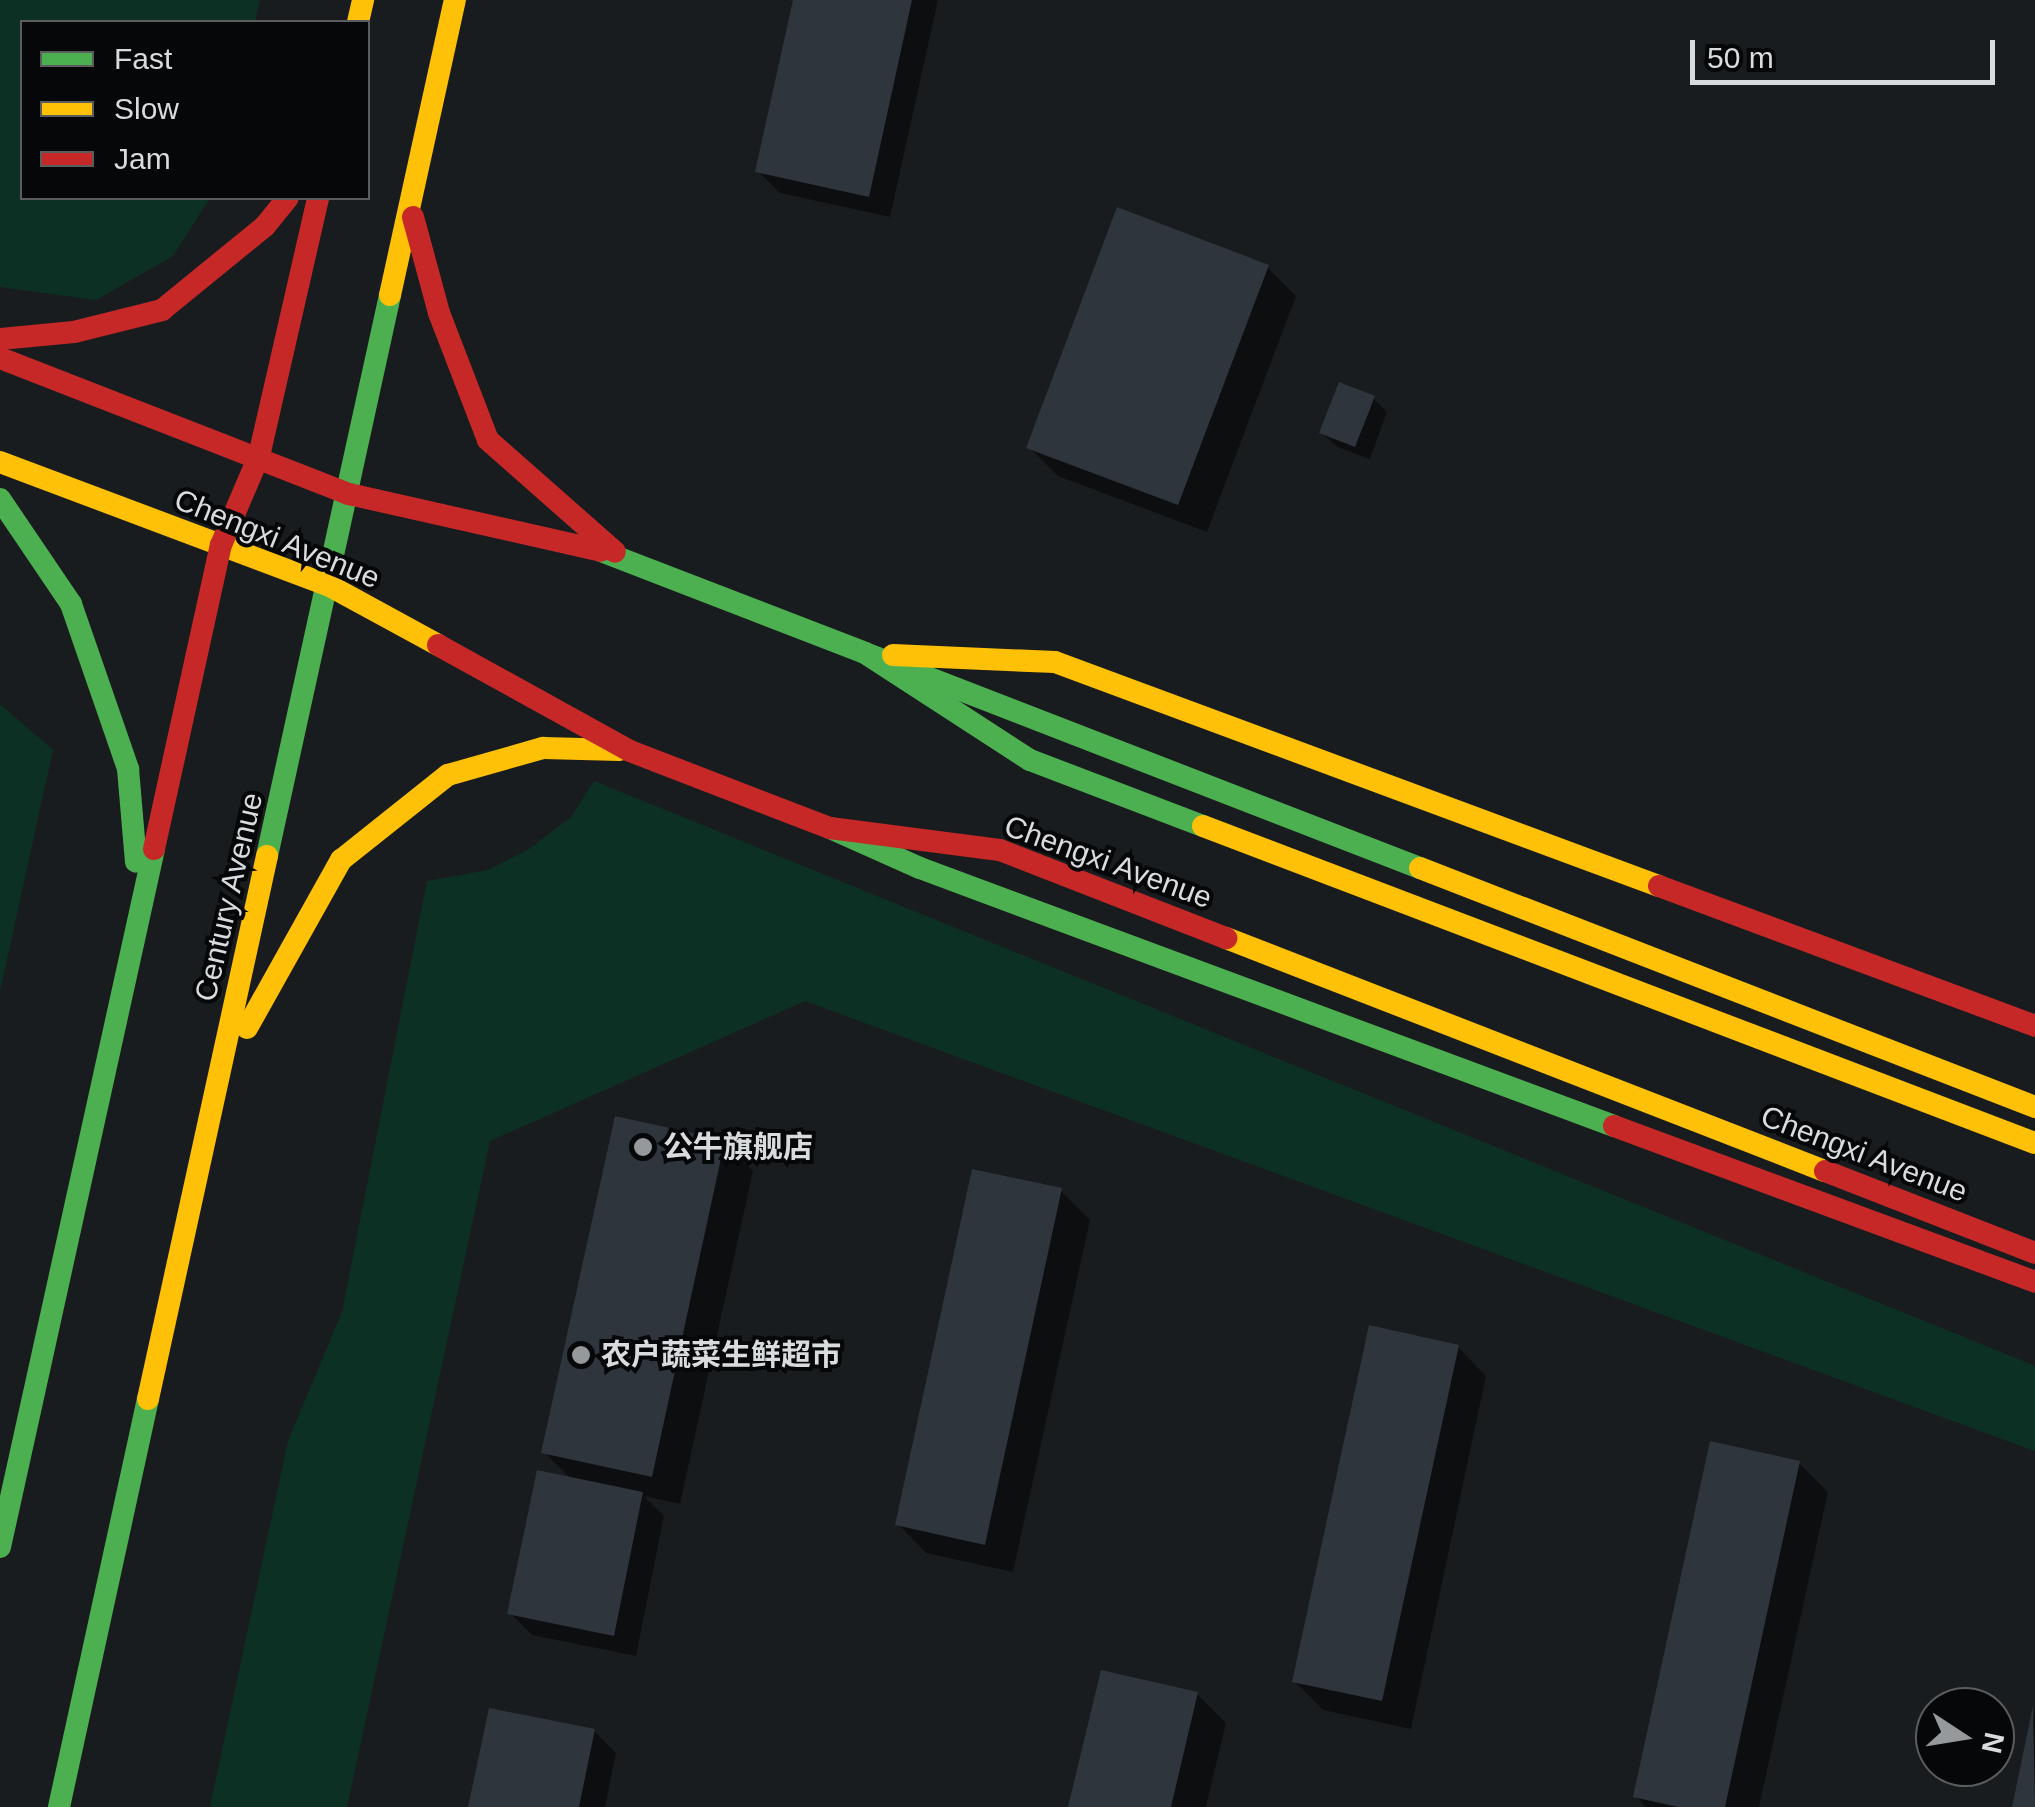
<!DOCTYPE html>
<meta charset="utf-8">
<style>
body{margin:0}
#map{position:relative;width:2035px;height:1807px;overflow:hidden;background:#191c1e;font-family:Helvetica,"Noto Sans SC",sans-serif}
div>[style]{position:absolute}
.green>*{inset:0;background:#0d3024}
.shadow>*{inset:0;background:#0007}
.building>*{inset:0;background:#2e353c}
.fast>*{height:22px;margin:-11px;padding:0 11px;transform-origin:11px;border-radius:11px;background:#4caf50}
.slow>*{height:22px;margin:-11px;padding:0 11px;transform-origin:11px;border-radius:11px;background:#ffc107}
.jam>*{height:22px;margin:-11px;padding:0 11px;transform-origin:11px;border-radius:11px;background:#c62828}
.dots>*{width:28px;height:28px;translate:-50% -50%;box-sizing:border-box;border:5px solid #050708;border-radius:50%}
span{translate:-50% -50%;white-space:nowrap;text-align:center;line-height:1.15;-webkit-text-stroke:8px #050708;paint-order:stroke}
.street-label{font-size:30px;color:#d9dcde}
.poi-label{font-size:30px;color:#d9dcde;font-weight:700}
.left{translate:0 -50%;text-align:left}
.legend{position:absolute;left:20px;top:20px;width:350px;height:180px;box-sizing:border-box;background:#050708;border:2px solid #5a5c5e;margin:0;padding:12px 18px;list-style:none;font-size:30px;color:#d9dcde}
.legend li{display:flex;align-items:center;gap:20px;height:50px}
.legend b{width:50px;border:2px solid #5a5c5e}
.north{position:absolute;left:1915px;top:1687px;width:100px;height:100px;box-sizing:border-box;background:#050708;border:2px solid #5a5c5e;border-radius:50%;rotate:102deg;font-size:28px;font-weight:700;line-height:40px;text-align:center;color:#d9dcde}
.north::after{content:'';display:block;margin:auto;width:35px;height:45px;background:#96999b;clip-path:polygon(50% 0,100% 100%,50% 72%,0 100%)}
.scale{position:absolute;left:1690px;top:40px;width:305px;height:45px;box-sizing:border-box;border:5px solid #d9dcde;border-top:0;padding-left:12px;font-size:30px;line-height:35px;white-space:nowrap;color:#d9dcde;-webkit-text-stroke:8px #050708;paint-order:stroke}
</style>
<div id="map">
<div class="green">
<i style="clip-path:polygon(0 0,260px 0,255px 22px,22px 22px,22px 198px,210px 198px,173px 256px,96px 300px,0 287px)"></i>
<i style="clip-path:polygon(0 704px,53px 750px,0 991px)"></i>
<i style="clip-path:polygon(594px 781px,2035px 1366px,2035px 1451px,805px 1001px,490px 1141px,347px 1807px,210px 1807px,288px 1441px,342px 1312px,427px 881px,488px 870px,529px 849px,571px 817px)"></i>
</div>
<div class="shadow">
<i style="clip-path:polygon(795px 0,938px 0,890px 217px,780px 193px,758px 171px)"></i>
<i style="clip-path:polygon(1267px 267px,1296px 296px,1207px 532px,1058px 476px,1029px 447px)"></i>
<i style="clip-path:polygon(1373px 398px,1387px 412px,1370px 459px,1337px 447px,1322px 433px)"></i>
<i style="clip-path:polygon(724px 1142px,753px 1171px,680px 1504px,644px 1496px,664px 1516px,636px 1656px,532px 1635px,510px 1613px,572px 1480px,544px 1452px)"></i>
<i style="clip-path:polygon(1061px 1191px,1090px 1220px,1013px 1572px,926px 1553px,898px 1524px)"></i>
<i style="clip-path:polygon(1458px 1347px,1486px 1376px,1411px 1729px,1323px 1710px,1294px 1681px)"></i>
<i style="clip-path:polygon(1799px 1463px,1828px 1492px,1759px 1807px,1646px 1807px,1636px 1796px)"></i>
<i style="clip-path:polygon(1197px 1694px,1226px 1723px,1206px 1807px,1071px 1807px)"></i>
<i style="clip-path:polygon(2035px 1711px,2035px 1807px,2014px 1807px)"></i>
<i style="clip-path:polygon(594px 1731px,616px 1753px,605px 1807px,471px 1807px)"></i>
</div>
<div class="building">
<i style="clip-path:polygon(793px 0,912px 0,869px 197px,755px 172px)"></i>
<i style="clip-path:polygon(1117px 207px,1269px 265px,1178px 505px,1026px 448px)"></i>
<i style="clip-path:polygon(1339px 382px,1375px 396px,1355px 447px,1319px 433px)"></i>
<i style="clip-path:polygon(615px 1116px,725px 1140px,652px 1477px,541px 1453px)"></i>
<i style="clip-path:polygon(972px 1169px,1062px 1188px,985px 1545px,895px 1525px)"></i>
<i style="clip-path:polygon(1369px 1325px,1459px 1345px,1382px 1701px,1292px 1682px)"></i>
<i style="clip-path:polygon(1710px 1441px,1800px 1461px,1725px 1807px,1678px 1807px,1633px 1797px)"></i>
<i style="clip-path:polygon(537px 1470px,643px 1492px,614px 1636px,507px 1614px)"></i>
<i style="clip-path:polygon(1101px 1670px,1198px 1692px,1171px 1807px,1068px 1807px)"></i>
<i style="clip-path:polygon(2033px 1706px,2035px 1807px,2012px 1807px)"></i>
<i style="clip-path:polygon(489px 1708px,595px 1729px,579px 1807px,468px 1807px)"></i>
</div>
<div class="fast">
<i style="left:0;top:499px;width:127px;rotate:55.9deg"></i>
<i style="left:71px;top:604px;width:175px;rotate:70.9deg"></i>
<i style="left:128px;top:769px;width:93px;rotate:85.1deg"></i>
<i style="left:601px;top:551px;width:283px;rotate:21.1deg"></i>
<i style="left:865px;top:653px;width:197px;rotate:33deg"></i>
<i style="left:1030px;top:760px;width:185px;rotate:20.9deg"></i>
<i style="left:865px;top:653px;width:595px;rotate:21.18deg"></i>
<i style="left:830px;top:828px;width:98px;rotate:24deg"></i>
<i style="left:920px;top:868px;width:740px;rotate:20.39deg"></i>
<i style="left:267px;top:856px;width:574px;rotate:-77.63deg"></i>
<i style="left:0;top:1547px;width:715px;rotate:-77.56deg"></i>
<i style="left:59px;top:1807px;width:418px;rotate:-77.7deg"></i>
</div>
<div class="slow">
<i style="left:358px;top:22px;width:23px;rotate:-77deg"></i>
<i style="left:390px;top:295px;width:302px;rotate:-77.6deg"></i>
<i style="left:0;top:462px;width:353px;rotate:20.6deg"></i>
<i style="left:330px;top:586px;width:123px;rotate:28.6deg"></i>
<i style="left:893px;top:655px;width:162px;rotate:2.5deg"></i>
<i style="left:1055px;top:662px;width:644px;rotate:20.35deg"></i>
<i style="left:1203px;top:826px;width:890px;rotate:20.86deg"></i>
<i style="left:1420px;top:868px;width:660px;rotate:21.24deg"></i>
<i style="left:1226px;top:938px;width:643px;rotate:21.26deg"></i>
<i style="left:247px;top:1028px;width:193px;rotate:-60.8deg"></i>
<i style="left:341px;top:860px;width:137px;rotate:-38.5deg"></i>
<i style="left:448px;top:775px;width:99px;rotate:-15.9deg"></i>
<i style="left:543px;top:748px;width:77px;rotate:1.5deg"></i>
<i style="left:148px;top:1399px;width:556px;rotate:-77.64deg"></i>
</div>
<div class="jam">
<i style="left:413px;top:217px;width:99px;rotate:74.8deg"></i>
<i style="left:439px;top:313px;width:136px;rotate:68.9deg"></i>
<i style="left:488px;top:440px;width:169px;rotate:41.4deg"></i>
<i style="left:0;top:339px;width:74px;rotate:-5.4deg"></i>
<i style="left:74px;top:332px;width:91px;rotate:-14deg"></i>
<i style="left:162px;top:310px;width:133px;rotate:-39.2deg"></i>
<i style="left:265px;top:226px;width:36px;rotate:-51deg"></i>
<i style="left:0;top:358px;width:375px;rotate:21.3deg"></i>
<i style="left:349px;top:494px;width:258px;rotate:12.7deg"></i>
<i style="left:438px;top:645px;width:219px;rotate:28.9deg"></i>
<i style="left:630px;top:751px;width:214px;rotate:21.1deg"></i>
<i style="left:830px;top:828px;width:171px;rotate:7.4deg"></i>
<i style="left:1000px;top:850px;width:243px;rotate:21.3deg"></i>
<i style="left:154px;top:849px;width:311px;rotate:-77.6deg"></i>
<i style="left:221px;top:545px;width:97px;rotate:-66.9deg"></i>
<i style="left:259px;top:456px;width:265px;rotate:-77.1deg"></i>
<i style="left:1659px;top:886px;width:401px;rotate:20.4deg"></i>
<i style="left:1614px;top:1126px;width:449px;rotate:20.3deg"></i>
<i style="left:1825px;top:1171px;width:225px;rotate:21.3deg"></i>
</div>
<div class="dots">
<i style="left:643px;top:1147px;background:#96999b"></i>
<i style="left:581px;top:1355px;background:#96999b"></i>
</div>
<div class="street-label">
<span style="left:277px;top:539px;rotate:22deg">Chengxi Avenue</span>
<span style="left:1108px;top:862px;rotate:20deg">Chengxi Avenue</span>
<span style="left:229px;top:897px;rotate:-77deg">Century Avenue</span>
<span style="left:1864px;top:1154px;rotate:21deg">Chengxi Avenue</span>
</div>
<div class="poi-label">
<span class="left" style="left:663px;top:1147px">公牛旗舰店</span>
<span class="left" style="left:601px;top:1355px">农户蔬菜生鲜超市</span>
</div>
<ul class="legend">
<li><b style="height:12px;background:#4caf50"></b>Fast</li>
<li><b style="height:12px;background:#ffc107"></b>Slow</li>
<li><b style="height:12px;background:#c62828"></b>Jam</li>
</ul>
<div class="north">N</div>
<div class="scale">50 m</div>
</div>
